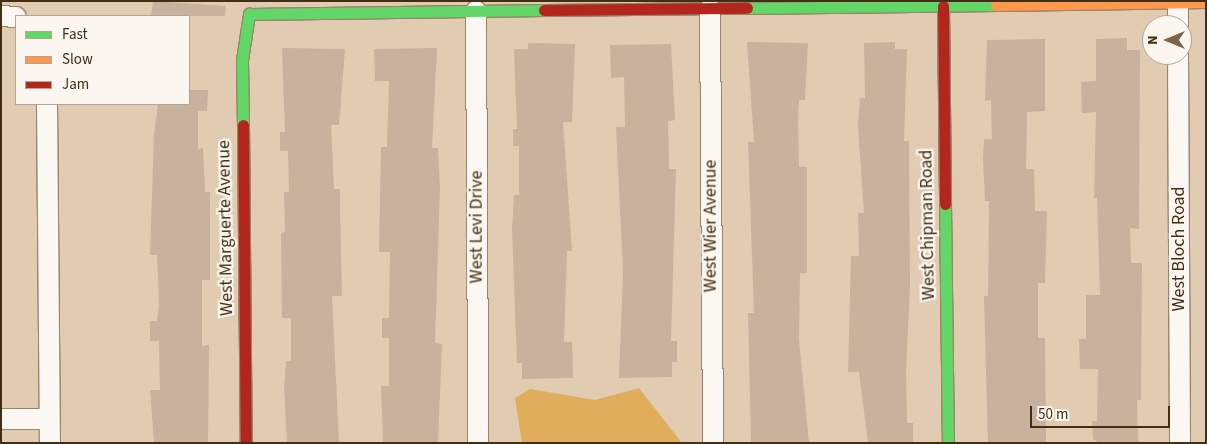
<!DOCTYPE html>
<style>
body{margin:0}
#map{position:relative;width:1207px;height:444px;overflow:hidden;background:#e2ccb1;font-family:"Source Sans 3",sans-serif}
div>[style]{position:absolute}
.green>*{inset:0;background:#e0ad5d}
.building>*{inset:0;background:#c8b19d}
.roads{filter:drop-shadow(1px 0 #98856b) drop-shadow(-1px 0 #98856b) drop-shadow(0 1px #98856b) drop-shadow(0 -1px #98856b)}
.street>*{height:20px;margin:-10px;padding:0 10px;transform-origin:10px;border-radius:10px;background:#fbf7f3}
.fast>*{height:11px;margin:-5.5px;padding:0 5.5px;transform-origin:5.5px;border-radius:5.5px;background:#63d668}
.slow>*{height:11px;margin:-5.5px;padding:0 5.5px;transform-origin:5.5px;border-radius:5.5px;background:#ff974d}
.jam>*{height:11px;margin:-5.5px;padding:0 5.5px;transform-origin:5.5px;border-radius:5.5px;background:#b3261e}
span{translate:-50% -50%;white-space:nowrap;text-align:center;line-height:1.15;-webkit-text-stroke:4.5px #fbf6f0;paint-order:stroke}
.street-label{font-size:18px;color:#422e14}
.frame{position:absolute;inset:0;border:2px solid #422e14;pointer-events:none}
.legend{position:absolute;left:15px;top:15px;width:175px;height:90px;box-sizing:border-box;background:#fbf6f0;border:1px solid #b1a698;margin:0;padding:6px 9px;list-style:none;font-size:15px;color:#422e14}
.legend li{display:flex;align-items:center;gap:10px;height:25px}
.legend b{width:25px;border:1px solid #b1a698}
.north{position:absolute;left:1142px;top:15px;width:50px;height:50px;box-sizing:border-box;background:#fbf6f0;border:1px solid #b1a698;border-radius:50%;rotate:270deg;font-size:14px;font-weight:700;line-height:20px;text-align:center;color:#422e14}
.north::after{content:'';display:block;margin:auto;width:18px;height:22px;background:#7a654b;clip-path:polygon(50% 0,100% 100%,50% 72%,0 100%)}
.scale{position:absolute;left:1030px;top:406px;width:140px;height:22px;box-sizing:border-box;border:2px solid #422e14;border-top:0;padding-left:6px;font-size:15px;line-height:18px;white-space:nowrap;color:#422e14;-webkit-text-stroke:4px #fbf6f0;paint-order:stroke}
</style>
<div id="map">
<div class="green">
<i style="clip-path:polygon(639px 388px,682px 443px,522px 443px,515px 398px,530px 389px,595px 400px)"></i>
</div>
<div class="building">
<i style="clip-path:polygon(153px 1px,226px 6px,225px 16px,151px 16px)"></i>
<i style="clip-path:polygon(1127px 38px,1127px 50px,1140px 50px,1139px 229px,1130px 228px,1131px 263px,1142px 263px,1141px 400px,1137px 400px,1138px 443px,1099px 443px,1093px 439px,1092px 421px,1097px 421px,1098px 369px,1080px 369px,1079px 339px,1086px 339px,1086px 295px,1100px 295px,1097px 198px,1094px 198px,1096px 112px,1082px 113px,1081px 82px,1096px 81px,1096px 39px)"></i>
<i style="clip-path:polygon(1045px 39px,1045px 111px,1027px 112px,1026px 169px,1034px 169px,1035px 211px,1047px 211px,1045px 283px,1038px 283px,1038px 338px,1045px 338px,1046px 443px,988px 443px,984px 296px,988px 296px,989px 201px,985px 201px,983px 159px,984px 139px,992px 139px,991px 100px,985px 101px,987px 40px)"></i>
<i style="clip-path:polygon(747px 42px,808px 43px,805px 100px,799px 100px,798px 119px,799px 167px,807px 167px,807px 273px,800px 273px,799px 339px,809px 443px,751px 443px,748px 313px,754px 313px,748px 142px,754px 142px)"></i>
<i style="clip-path:polygon(895px 42px,895px 49px,907px 49px,904px 141px,909px 141px,910px 286px,906px 372px,907px 423px,913px 423px,913px 442px,868px 443px,859px 372px,848px 372px,851px 256px,859px 256px,858px 213px,864px 213px,858px 126px,860px 98px,865px 98px,864px 43px)"></i>
<i style="clip-path:polygon(528px 43px,575px 44px,572px 122px,563px 122px,572px 251px,567px 251px,564px 342px,572px 342px,573px 378px,522px 379px,522px 363px,517px 363px,512px 229px,514px 195px,519px 195px,519px 146px,513px 146px,513px 129px,517px 129px,514px 49px,528px 49px)"></i>
<i style="clip-path:polygon(671px 44px,675px 120px,668px 121px,669px 169px,676px 169px,671px 341px,677px 341px,677px 362px,672px 362px,672px 377px,619px 378px,623px 272px,616px 127px,625px 127px,624px 77px,611px 78px,610px 45px)"></i>
<i style="clip-path:polygon(282px 48px,345px 49px,339px 125px,331px 125px,334px 189px,340px 189px,340px 210px,342px 296px,332px 296px,339px 443px,287px 443px,284px 389px,286px 361px,291px 361px,291px 318px,282px 318px,281px 233px,285px 232px,284px 192px,289px 192px,288px 151px,280px 151px,280px 132px,285px 132px)"></i>
<i style="clip-path:polygon(437px 48px,432px 148px,438px 148px,440px 187px,435px 343px,442px 344px,438px 443px,383px 443px,381px 386px,389px 386px,389px 338px,382px 338px,382px 318px,389px 318px,390px 252px,379px 252px,381px 147px,387px 147px,389px 81px,375px 81px,374px 49px)"></i>
<i style="clip-path:polygon(189px 90px,208px 90px,207px 111px,198px 111px,198px 149px,203px 148px,205px 192px,210px 192px,210px 280px,202px 280px,202px 346px,209px 345px,208px 443px,154px 443px,150px 390px,160px 390px,159px 341px,150px 341px,150px 321px,157px 321px,159px 305px,157px 255px,150px 255px,154px 134px,158px 104px,189px 104px)"></i>
</div>
<div class="roads">
<div class="street">
<i style="left:1178px;top:2px;width:23px;rotate:90deg"></i>
<i style="left:710px;top:9px;width:434px;rotate:89.6deg"></i>
<i style="left:476px;top:11px;width:432px;rotate:89.7deg"></i>
<i style="left:1px;top:16px;width:15px;rotate:4deg"></i>
<i style="left:1178px;top:55px;width:388px;rotate:89.7deg"></i>
<i style="left:47px;top:104px;width:339px;rotate:89.5deg"></i>
<i style="left:1px;top:419px;width:48px"></i>
</div>
<div class="fast">
<i style="left:747px;top:8px;width:249px;rotate:-0.7deg"></i>
<i style="left:243px;top:125px;width:65px;rotate:-90.9deg"></i>
<i style="left:242px;top:60px;width:47px;rotate:-81.3deg"></i>
<i style="left:249px;top:14px;width:295px;rotate:-0.8deg"></i>
<i style="left:945px;top:204px;width:239px;rotate:89.3deg"></i>
</div>
<div class="slow">
<i style="left:996px;top:5px;width:210px;rotate:-0.8deg"></i>
</div>
<div class="jam">
<i style="left:943px;top:6px;width:198px;rotate:89.4deg"></i>
<i style="left:544px;top:10px;width:203px;rotate:-0.6deg"></i>
<i style="left:243px;top:125px;width:318px;rotate:89.5deg"></i>
</div>
</div>
<div class="street-label">
<span style="left:928px;top:225px;rotate:-91deg">West Chipman Road</span>
<span style="left:711px;top:226px;rotate:-90deg">West Wier Avenue</span>
<span style="left:477px;top:227px;rotate:-90deg">West Levi Drive</span>
<span style="left:226px;top:228px;rotate:-91deg">West Marguerte Avenue</span>
<span style="left:1179px;top:249px;rotate:-90deg">West Bloch Road</span>
</div>
<div class="frame"></div>
<ul class="legend">
<li><b style="height:6px;background:#63d668"></b>Fast</li>
<li><b style="height:6px;background:#ff974d"></b>Slow</li>
<li><b style="height:6px;background:#b3261e"></b>Jam</li>
</ul>
<div class="north">N</div>
<div class="scale">50 m</div>
</div>
